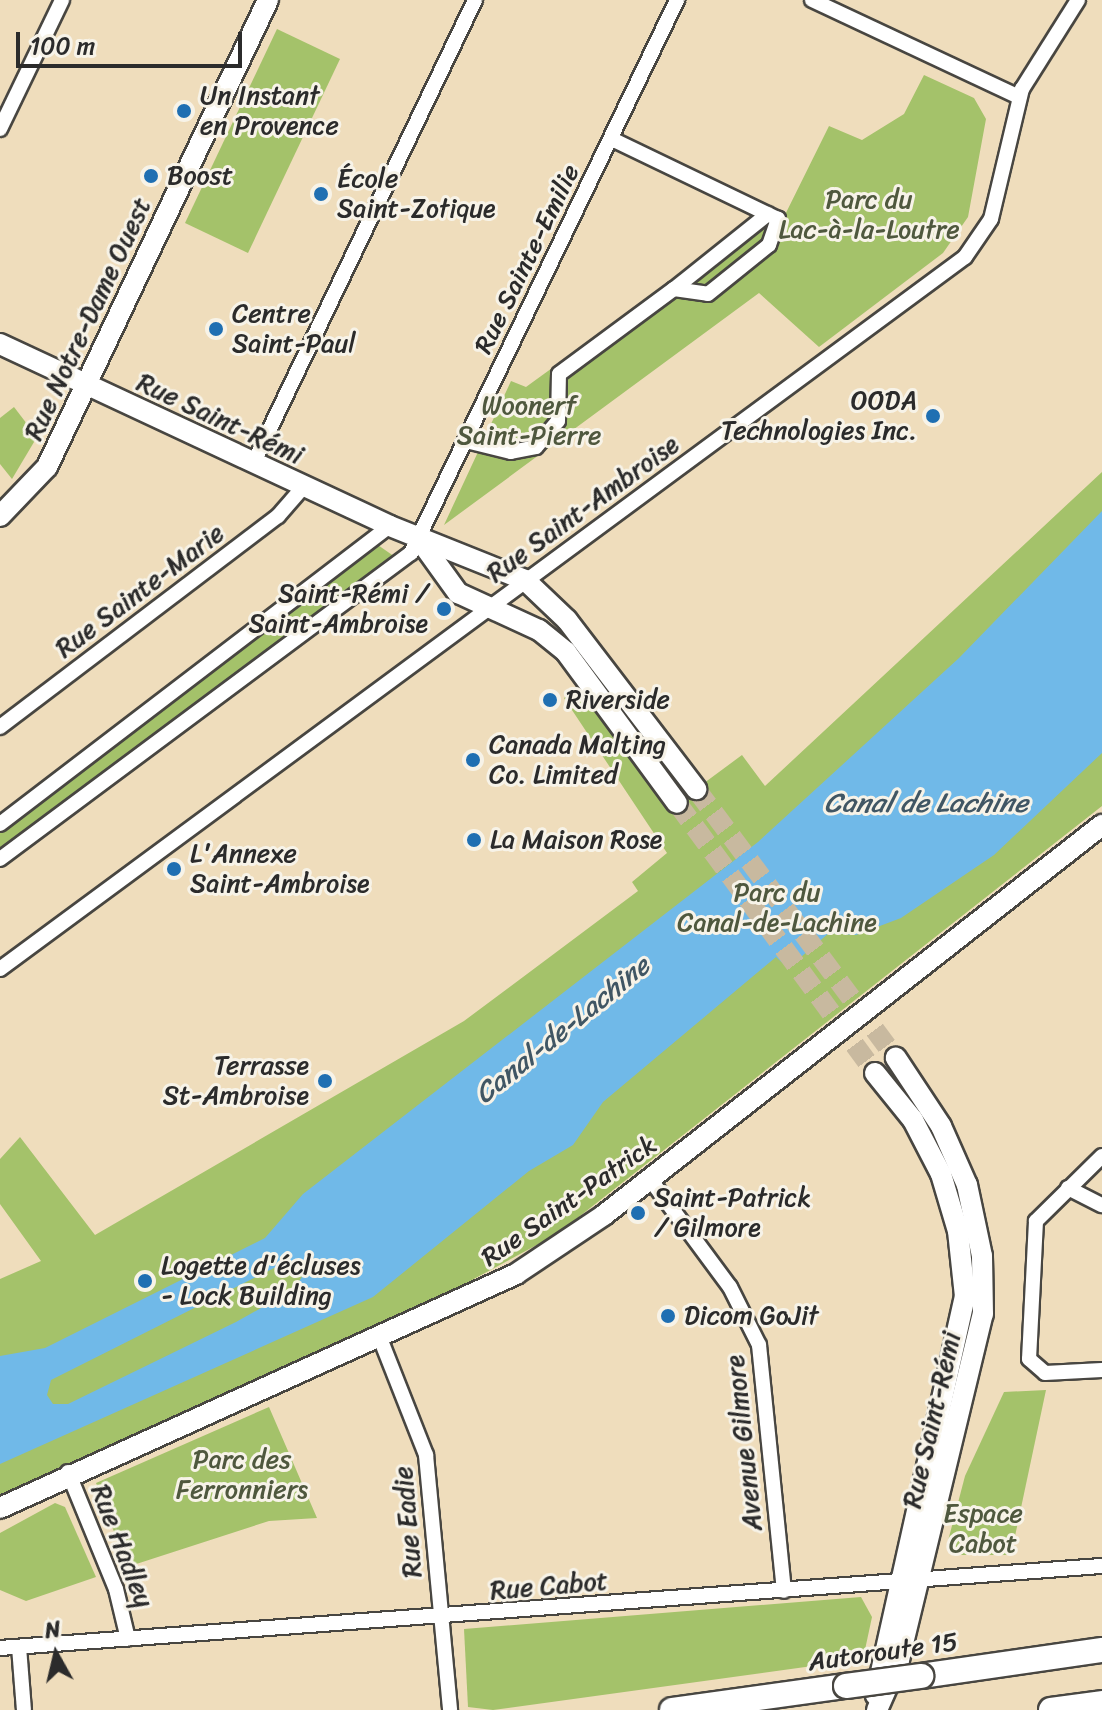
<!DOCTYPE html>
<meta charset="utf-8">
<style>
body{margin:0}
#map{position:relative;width:1102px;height:1710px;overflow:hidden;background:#efddbc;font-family:Sriracha,sans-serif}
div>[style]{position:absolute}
.green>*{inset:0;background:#a4c26a}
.water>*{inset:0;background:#70b9e8}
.secondary-tunnel>*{height:20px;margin-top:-10px;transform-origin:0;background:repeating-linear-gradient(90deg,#c8b99f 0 20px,transparent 0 30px)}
.roads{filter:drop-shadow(2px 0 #484641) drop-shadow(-2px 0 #484641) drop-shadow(0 2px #484641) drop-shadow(0 -2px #484641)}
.minor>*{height:14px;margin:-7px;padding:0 7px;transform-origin:7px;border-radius:7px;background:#fff}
.secondary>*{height:20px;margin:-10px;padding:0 10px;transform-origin:10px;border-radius:10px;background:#fff}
.motorway>*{height:24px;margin:-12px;padding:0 12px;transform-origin:12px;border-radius:12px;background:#fff}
.bridges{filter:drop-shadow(2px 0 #484641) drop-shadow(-2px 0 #484641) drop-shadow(0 2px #484641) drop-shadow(0 -2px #484641)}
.motorway-bridge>*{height:24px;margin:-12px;padding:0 12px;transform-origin:12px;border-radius:12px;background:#fff}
.dots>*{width:22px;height:22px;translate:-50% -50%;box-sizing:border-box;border:4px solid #f7f3e8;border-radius:50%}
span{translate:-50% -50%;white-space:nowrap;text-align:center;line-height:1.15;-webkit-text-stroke:6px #f7f3e8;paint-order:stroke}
.poi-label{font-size:26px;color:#2b2b2b}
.left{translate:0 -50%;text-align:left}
.right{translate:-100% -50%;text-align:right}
.park-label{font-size:26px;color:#4f583e}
.street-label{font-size:26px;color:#2b2b2b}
.water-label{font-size:28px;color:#405664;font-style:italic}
.north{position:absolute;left:16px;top:1614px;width:80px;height:80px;-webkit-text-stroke:6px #f7f3e8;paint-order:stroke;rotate:352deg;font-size:22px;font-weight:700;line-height:32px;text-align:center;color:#2b2b2b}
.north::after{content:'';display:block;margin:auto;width:28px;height:36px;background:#2b2b2b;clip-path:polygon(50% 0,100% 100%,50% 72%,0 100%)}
.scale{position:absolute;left:16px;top:32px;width:226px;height:36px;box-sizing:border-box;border:4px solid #2b2b2b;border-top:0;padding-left:10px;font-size:24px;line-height:28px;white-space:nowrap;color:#2b2b2b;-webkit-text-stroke:6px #f7f3e8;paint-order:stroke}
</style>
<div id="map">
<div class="green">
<i style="clip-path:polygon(277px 29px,340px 59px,248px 253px,185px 223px)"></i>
<i style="clip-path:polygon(924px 75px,974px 98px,986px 119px,968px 217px,943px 253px,819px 347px,759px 293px,444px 525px,511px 381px,526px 387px,753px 222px,776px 233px,829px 126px,862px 140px,904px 114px)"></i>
<i style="clip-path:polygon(14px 407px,37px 437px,12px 479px,0 464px,0 418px)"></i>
<i style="clip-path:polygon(1102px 472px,1102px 806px,557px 1234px,448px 1293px,0 1495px,0 1279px,41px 1261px,0 1204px,0 1159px,20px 1137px,95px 1235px,464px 1021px,638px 891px,632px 882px,667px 853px,564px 698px,581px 686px,669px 809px,742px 755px,765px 786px)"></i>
<i style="clip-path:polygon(365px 536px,408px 566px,0 867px,0 813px)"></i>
<i style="clip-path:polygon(1046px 1390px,1011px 1555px,956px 1555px,948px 1541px,965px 1476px,1004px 1392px)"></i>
<i style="clip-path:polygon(269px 1407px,317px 1518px,269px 1521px,127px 1567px,96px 1483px)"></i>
<i style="clip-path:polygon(55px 1503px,65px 1507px,96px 1577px,26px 1601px,0 1590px,0 1533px)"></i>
<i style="clip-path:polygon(861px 1597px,872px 1617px,863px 1659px,493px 1710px,468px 1707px,464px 1629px)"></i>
</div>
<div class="water">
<i style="clip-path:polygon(evenodd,1102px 511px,1102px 753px,994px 855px,901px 918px,856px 935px,829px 933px,788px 968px,776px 957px,603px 1102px,573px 1145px,529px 1171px,373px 1297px,0 1464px,0 1356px,45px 1348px,265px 1238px,303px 1194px,758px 842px,959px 658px,1102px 511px,278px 1266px,296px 1266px,302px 1277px,293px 1290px,236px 1322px,68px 1404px,53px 1404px,47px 1395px,51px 1380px,278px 1266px)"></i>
</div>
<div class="secondary-tunnel">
<i style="left:696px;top:789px;width:335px;rotate:53.4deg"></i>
<i style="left:677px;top:803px;width:335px;rotate:53.7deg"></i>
</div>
<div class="roads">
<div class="minor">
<i style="left:812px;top:0;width:229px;rotate:25.1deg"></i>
<i style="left:0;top:129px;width:143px;rotate:-64.3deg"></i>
<i style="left:674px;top:289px;width:120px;rotate:-38.6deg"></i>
<i style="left:466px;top:441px;width:46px;rotate:13.7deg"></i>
<i style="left:511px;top:452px;width:25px;rotate:-11deg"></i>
<i style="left:536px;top:447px;width:34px;rotate:-50deg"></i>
<i style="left:558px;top:421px;width:47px;rotate:-88.8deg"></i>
<i style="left:559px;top:374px;width:143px;rotate:-36.5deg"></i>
<i style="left:674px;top:289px;width:34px;rotate:8deg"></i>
<i style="left:708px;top:294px;width:78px;rotate:-38.8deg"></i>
<i style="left:769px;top:245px;width:28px;rotate:-71deg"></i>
<i style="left:778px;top:219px;width:184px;rotate:-154.3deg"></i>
<i style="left:253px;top:464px;width:514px;rotate:-64.43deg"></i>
<i style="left:0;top:727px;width:349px;rotate:-37.2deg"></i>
<i style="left:278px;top:516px;width:38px;rotate:-49deg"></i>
<i style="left:0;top:824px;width:491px;rotate:-37.4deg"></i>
<i style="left:0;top:859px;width:512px;rotate:-36.67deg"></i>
<i style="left:411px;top:553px;width:614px;rotate:-64.31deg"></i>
<i style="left:0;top:969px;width:1199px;rotate:-36.42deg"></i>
<i style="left:965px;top:257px;width:46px;rotate:-55.6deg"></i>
<i style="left:991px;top:219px;width:134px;rotate:-76.6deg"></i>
<i style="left:1022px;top:89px;width:105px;rotate:-57.8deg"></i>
<i style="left:1102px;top:1156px;width:93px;rotate:135.4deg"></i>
<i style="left:1036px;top:1221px;width:138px;rotate:92.9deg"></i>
<i style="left:1029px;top:1359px;width:21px;rotate:41deg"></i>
<i style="left:1045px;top:1373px;width:57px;rotate:-3deg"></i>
<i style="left:650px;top:1179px;width:134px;rotate:53.5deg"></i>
<i style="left:730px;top:1287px;width:65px;rotate:63.4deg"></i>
<i style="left:759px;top:1345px;width:247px;rotate:84.2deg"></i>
<i style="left:1068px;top:1188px;width:38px;rotate:27deg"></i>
<i style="left:380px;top:1338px;width:126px;rotate:68.5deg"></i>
<i style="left:426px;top:1455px;width:256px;rotate:84.6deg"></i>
<i style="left:68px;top:1472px;width:126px;rotate:67.7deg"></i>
<i style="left:116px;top:1589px;width:51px;rotate:76.5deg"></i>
<i style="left:19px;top:1647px;width:63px;rotate:85.5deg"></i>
<i style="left:0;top:1648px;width:1105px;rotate:-4.26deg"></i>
</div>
<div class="secondary">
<i style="left:0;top:344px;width:430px;rotate:25deg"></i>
<i style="left:390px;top:526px;width:145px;rotate:21.8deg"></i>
<i style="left:525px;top:580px;width:58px;rotate:43.6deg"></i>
<i style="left:567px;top:620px;width:213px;rotate:52.6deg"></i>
<i style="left:0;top:516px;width:68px;rotate:-46.2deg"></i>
<i style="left:47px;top:467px;width:517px;rotate:-64.67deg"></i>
<i style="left:419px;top:539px;width:67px;rotate:54.2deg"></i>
<i style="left:458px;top:593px;width:89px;rotate:24.6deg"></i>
<i style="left:539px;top:630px;width:35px;rotate:39deg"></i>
<i style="left:566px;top:652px;width:187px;rotate:53.7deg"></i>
<i style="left:875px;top:1073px;width:60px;rotate:51deg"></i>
<i style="left:913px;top:1120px;width:61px;rotate:62.6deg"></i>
<i style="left:941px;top:1174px;width:59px;rotate:73.4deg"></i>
<i style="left:958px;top:1231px;width:65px;rotate:83.9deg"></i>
<i style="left:965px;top:1296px;width:409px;rotate:102.6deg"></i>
<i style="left:0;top:1508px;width:567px;rotate:-24.39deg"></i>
<i style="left:516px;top:1274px;width:106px;rotate:-33.8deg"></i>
<i style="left:604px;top:1215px;width:633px;rotate:-38.07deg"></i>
<i style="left:877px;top:1710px;width:55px;rotate:-66.3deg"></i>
<i style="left:899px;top:1660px;width:356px;rotate:-76.4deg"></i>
<i style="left:983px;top:1314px;width:58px;rotate:-91deg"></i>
<i style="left:982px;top:1256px;width:73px;rotate:-101.9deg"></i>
<i style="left:967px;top:1185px;width:64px;rotate:-113.8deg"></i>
<i style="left:941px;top:1126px;width:82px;rotate:-123.5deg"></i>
</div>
<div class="motorway">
<i style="left:921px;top:1676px;width:183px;rotate:-8.2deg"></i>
<i style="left:672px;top:1710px;width:176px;rotate:-7.9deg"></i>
<i style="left:1051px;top:1710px;width:51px;rotate:-7.8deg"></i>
</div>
</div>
<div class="bridges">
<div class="motorway-bridge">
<i style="left:846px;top:1686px;width:76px;rotate:-7.6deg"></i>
</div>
</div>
<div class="dots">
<i style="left:184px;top:111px;background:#1f6fb2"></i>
<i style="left:151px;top:176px;background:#1f6fb2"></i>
<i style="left:321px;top:194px;background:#1f6fb2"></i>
<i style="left:216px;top:329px;background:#1f6fb2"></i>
<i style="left:933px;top:416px;background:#1f6fb2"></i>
<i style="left:444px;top:609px;background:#1f6fb2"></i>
<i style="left:550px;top:700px;background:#1f6fb2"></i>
<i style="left:473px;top:760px;background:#1f6fb2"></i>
<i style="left:474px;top:840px;background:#1f6fb2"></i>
<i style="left:174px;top:869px;background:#1f6fb2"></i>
<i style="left:325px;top:1081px;background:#1f6fb2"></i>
<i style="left:638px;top:1213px;background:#1f6fb2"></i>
<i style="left:145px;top:1281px;background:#1f6fb2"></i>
<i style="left:668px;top:1316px;background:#1f6fb2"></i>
</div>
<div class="poi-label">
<span class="left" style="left:200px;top:111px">Un Instant<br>en Provence</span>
<span class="left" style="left:167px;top:176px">Boost</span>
<span class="left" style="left:337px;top:194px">École<br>Saint-Zotique</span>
<span class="left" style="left:232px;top:329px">Centre<br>Saint-Paul</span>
<span class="right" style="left:917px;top:416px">OODA<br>Technologies Inc.</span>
<span class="right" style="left:428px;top:609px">Saint-Rémi /<br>Saint-Ambroise</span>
<span class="left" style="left:566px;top:700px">Riverside</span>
<span class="left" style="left:489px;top:760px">Canada Malting<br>Co. Limited</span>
<span class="left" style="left:490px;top:840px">La Maison Rose</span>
<span class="left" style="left:190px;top:869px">L'Annexe<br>Saint-Ambroise</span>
<span class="right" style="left:309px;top:1081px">Terrasse<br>St-Ambroise</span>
<span class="left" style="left:654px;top:1213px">Saint-Patrick<br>/ Gilmore</span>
<span class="left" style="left:161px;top:1281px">Logette d'écluses<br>- Lock Building</span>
<span class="left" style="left:684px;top:1316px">Dicom GoJit</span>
</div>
<div class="park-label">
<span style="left:869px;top:215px">Parc du<br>Lac-à-la-Loutre</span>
<span style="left:529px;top:421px">Woonerf<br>Saint-Pierre</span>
<span style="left:777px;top:908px">Parc du<br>Canal-de-Lachine</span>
<span style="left:242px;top:1475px">Parc des<br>Ferronniers</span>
<span style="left:983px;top:1529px">Espace<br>Cabot</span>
</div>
<div class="street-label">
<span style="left:527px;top:259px;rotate:-64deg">Rue Sainte-Emilie</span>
<span style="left:88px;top:319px;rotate:-65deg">Rue Notre-Dame Ouest</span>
<span style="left:220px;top:419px;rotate:25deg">Rue Saint-Rémi</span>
<span style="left:583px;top:509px;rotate:-36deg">Rue Saint-Ambroise</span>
<span style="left:140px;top:591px;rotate:-37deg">Rue Sainte-Marie</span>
<span style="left:569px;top:1201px;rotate:-35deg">Rue Saint-Patrick</span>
<span style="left:932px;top:1420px;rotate:-77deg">Rue Saint-Rémi</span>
<span style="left:744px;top:1443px;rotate:-96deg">Avenue Gilmore</span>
<span style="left:408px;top:1522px;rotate:-95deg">Rue Eadie</span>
<span style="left:122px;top:1546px;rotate:69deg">Rue Hadley</span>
<span style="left:549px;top:1586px;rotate:-5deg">Rue Cabot</span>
<span style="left:883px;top:1652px;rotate:-8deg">Autoroute 15</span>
</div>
<div class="water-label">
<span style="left:926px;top:803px">Canal de Lachine</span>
<span style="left:562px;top:1030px;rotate:-39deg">Canal-de-Lachine</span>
</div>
<div class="north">N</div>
<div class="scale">100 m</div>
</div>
